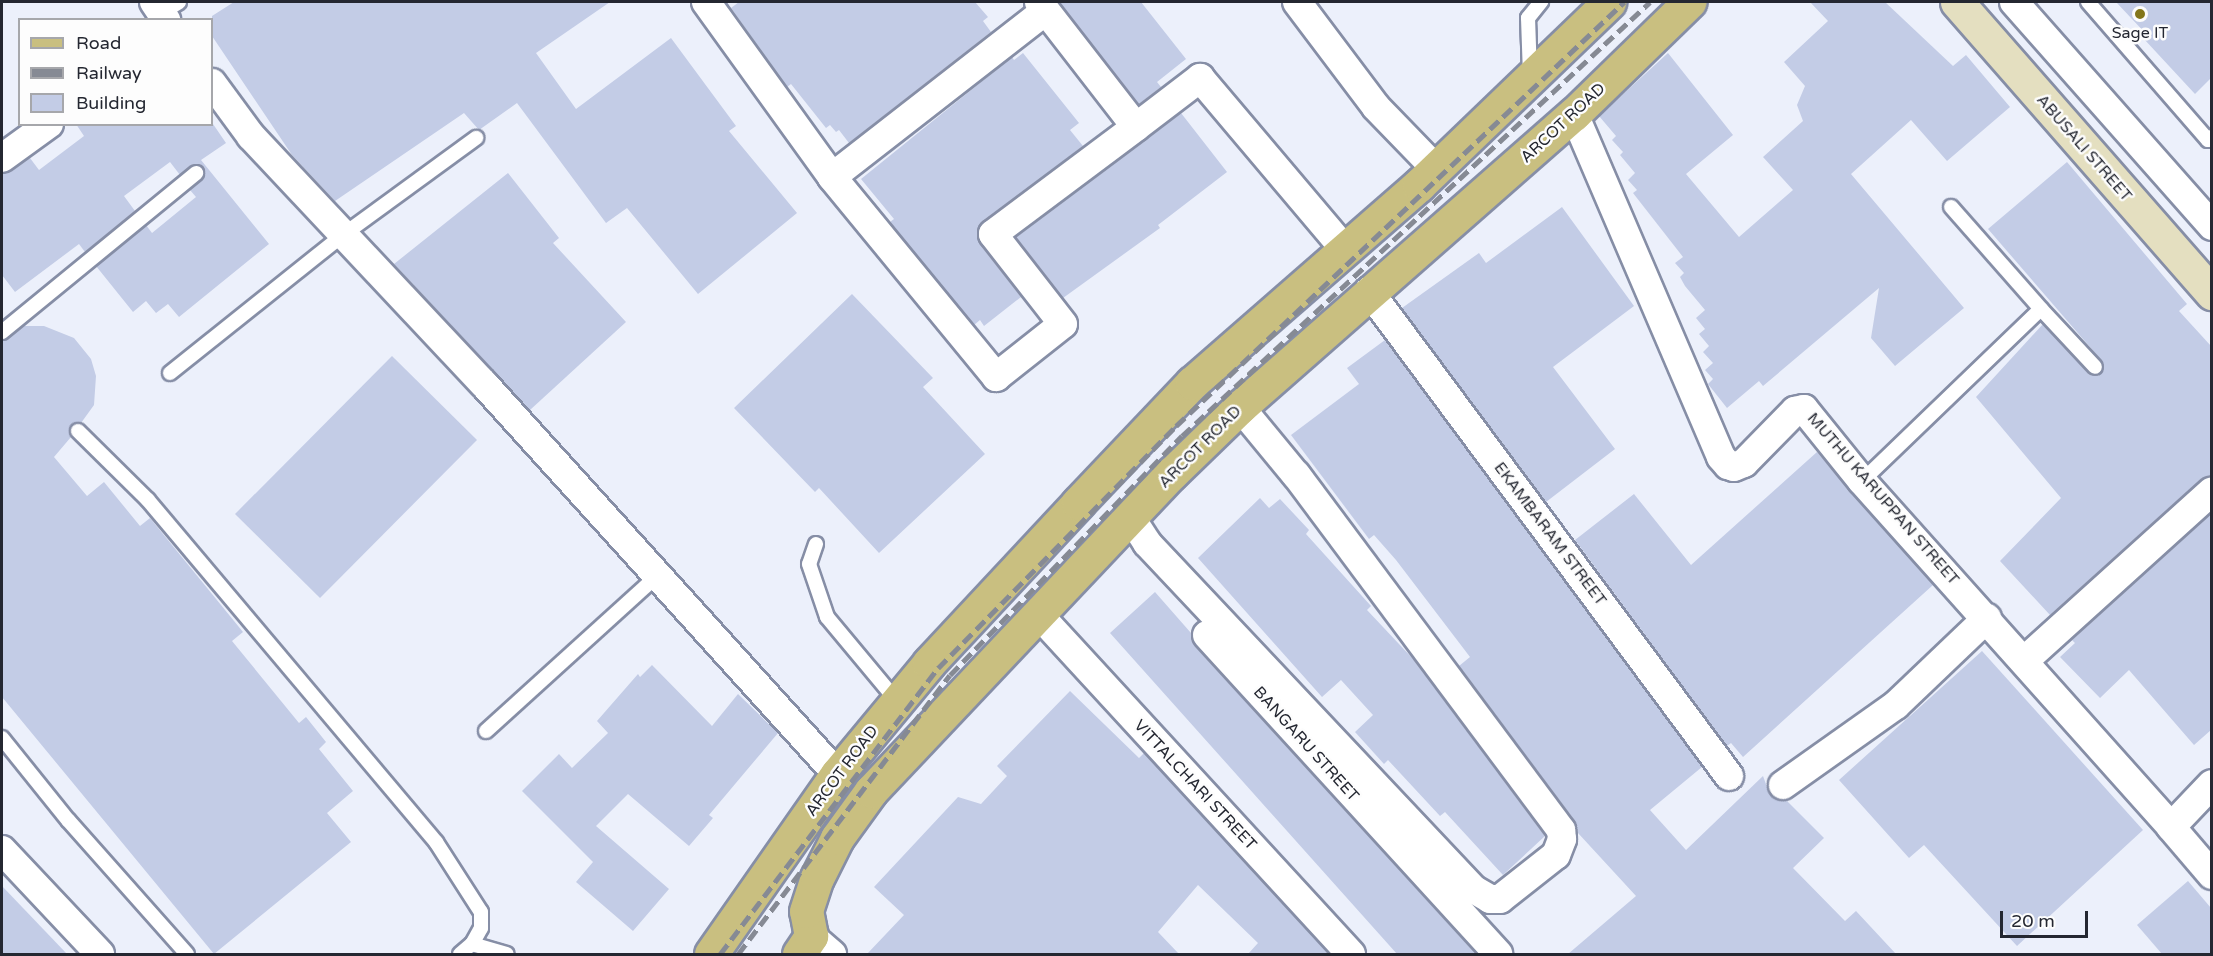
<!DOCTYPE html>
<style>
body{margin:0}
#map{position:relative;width:2213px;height:956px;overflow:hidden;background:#ecf0fb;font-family:"Varela Round",sans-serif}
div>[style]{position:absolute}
.building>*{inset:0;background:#c3cce6}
.roads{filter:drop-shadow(2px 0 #868ea6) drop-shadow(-2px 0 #868ea6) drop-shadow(0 2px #868ea6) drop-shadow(0 -2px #868ea6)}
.lane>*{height:14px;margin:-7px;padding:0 7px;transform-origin:7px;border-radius:7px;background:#fff}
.street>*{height:28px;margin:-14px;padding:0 14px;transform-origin:14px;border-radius:14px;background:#fff}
.secondary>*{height:33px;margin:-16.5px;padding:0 16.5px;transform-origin:16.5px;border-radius:16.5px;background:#e4dfc0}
.primary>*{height:33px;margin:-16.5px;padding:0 16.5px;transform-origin:16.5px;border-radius:16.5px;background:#c9bf80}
.rail>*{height:4.5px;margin-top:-2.25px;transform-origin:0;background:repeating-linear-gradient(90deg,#868a94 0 12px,transparent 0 18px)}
.dots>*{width:16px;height:16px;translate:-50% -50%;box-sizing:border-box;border:3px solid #fdfdfd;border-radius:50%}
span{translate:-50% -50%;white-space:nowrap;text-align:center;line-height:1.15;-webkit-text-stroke:5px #fdfdfd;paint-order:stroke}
.poi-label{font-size:16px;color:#242731}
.street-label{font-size:16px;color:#242731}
.frame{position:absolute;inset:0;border:3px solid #242731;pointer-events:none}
.legend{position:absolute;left:18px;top:18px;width:195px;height:108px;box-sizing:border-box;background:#fdfdfd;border:2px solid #a6a7ab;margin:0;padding:8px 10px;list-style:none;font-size:18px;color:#242731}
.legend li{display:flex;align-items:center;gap:12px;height:30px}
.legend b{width:30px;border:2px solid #a6a7ab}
.scale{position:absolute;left:2000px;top:911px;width:88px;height:27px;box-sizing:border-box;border:3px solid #242731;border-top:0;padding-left:8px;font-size:18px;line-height:21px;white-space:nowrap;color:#242731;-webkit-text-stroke:4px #fdfdfd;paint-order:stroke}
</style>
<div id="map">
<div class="building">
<i style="clip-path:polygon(234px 2px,610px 2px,536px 53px,576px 109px,671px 38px,736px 126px,729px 131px,797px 213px,698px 294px,627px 208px,606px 223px,517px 103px,479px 130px,464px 113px,335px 201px,292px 155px,212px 36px,212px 16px)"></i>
<i style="clip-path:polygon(739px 2px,975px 2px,988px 17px,983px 21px,991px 32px,849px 143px,839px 130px,836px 132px,830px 125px,826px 128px,791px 84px,787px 87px,731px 8px)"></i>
<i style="clip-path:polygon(1059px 2px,1141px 2px,1186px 59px,1157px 82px,1161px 87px,1139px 104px)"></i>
<i style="clip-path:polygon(1810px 2px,1885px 2px,1953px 66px,1966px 55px,2010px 107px,1947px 161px,1911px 120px,1851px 174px,1964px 308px,1895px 366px,1871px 338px,1879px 288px,1763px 386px,1759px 381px,1727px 408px,1708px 384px,1713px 379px,1705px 370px,1713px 363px,1703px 352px,1709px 346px,1699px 334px,1705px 329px,1696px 318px,1705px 310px,1685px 286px,1680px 277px,1684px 273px,1675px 263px,1683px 257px,1633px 193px,1637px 190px,1628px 180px,1635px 173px,1620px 155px,1623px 152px,1612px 140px,1616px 136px,1599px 116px,1668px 53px,1733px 135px,1686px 174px,1739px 237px,1793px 190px,1763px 157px,1803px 121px,1797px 105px,1805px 86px,1784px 62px,1828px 21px)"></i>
<i style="clip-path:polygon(2116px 2px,2211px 2px,2211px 78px,2195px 94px,2144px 39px,2148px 36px)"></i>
<i style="clip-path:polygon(1023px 53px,1079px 123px,1070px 130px,1083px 146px,978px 227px,980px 244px,1021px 297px,984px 326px,980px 320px,974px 325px,890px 222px,894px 219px,861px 179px,1012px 57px,1014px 60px)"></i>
<i style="clip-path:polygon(1181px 113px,1227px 172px,1158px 225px,1160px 228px,1063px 298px,1016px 237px)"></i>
<i style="clip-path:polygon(76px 124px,213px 124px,226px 143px,201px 160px,269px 244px,179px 317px,168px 304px,156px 313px,146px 301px,133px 312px,96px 266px,146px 225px,152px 233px,196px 197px,190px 190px,204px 177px,203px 168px,194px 164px,180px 175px,170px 162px,124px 196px,135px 211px,85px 252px,79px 244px,15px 292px,2px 275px,2px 174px,30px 158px,39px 170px,84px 136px)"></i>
<i style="clip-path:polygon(2067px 162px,2187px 304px,2179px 311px,2211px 346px,2211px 475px,2201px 479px,2050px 615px,2000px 561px,2061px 498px,1976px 397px,2043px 324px,2089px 374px,2098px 376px,2103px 370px,2102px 361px,1988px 229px)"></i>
<i style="clip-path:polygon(508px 173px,559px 238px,553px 243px,626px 322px,530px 410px,394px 264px)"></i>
<i style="clip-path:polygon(1562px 207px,1634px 306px,1553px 367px,1615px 449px,1546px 502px,1402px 308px,1479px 253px,1486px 263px)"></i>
<i style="clip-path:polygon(852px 294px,933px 378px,923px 387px,985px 454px,879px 553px,819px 488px,815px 492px,734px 408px)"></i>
<i style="clip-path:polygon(23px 326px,44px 326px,74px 338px,91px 359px,96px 376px,94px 405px,81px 423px,71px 425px,71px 437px,54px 457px,87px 496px,104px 482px,140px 526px,150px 518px,243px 632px,232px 641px,299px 723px,306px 717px,326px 742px,319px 749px,353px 791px,327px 813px,351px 842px,214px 954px,2px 697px,2px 341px)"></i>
<i style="clip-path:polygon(1385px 340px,1702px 767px,1650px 810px,1686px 850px,1763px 776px,1770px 795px,1787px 801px,1824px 838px,1793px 868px,1845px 921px,1856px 911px,1896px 954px,1568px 954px,1636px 896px,1578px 833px,1574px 820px,1459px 666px,1470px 657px,1396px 560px,1374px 535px,1369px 539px,1291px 435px,1359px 384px,1347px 368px)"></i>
<i style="clip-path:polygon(392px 356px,477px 440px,320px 598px,235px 514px)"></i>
<i style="clip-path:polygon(1817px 452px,1933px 585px,1743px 757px,1731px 743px,1727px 746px,1575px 540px,1634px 494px,1691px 565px)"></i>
<i style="clip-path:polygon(1260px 498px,1269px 508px,1280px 499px,1309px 530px,1306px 534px,1371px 606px,1367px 610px,1415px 661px,1545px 836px,1503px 875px,1445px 812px,1440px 816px,1388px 760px,1384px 764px,1355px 732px,1373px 715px,1341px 680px,1322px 697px,1198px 558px)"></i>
<i style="clip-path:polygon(2211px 514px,2211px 730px,2194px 745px,2129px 670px,2100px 698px,2060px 657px,2075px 643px,2072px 640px)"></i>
<i style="clip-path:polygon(1155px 592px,1191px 633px,1195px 646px,1476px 954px,1397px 954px,1110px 633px)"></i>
<i style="clip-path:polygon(1982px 651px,2143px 830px,2017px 946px,1924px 845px,1909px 858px,1839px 780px)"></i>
<i style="clip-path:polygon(652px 665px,712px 726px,738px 694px,778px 733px,709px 815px,713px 818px,689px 846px,628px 794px,596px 826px,669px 889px,633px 931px,576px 882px,593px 862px,522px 791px,559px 754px,572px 768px,608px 733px,597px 721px,638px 674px,640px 677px)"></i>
<i style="clip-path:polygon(1070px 691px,1139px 758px,1144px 753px,1329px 954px,1248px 954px,1258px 943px,1198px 885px,1158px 932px,1179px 954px,867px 954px,904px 915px,874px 887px,958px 797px,981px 804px,1007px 776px,997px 766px)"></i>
<i style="clip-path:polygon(2188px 881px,2211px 908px,2211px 954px,2162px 954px,2137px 925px)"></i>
<i style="clip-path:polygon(2px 886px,67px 954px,2px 954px)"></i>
</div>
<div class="roads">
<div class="lane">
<i style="left:2088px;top:2px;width:183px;rotate:49deg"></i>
<i style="left:2208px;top:140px;width:5px;rotate:-37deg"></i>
<i style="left:161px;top:13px;width:21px;rotate:-31deg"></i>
<i style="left:1530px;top:75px;width:57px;rotate:-92deg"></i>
<i style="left:1528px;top:18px;width:21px;rotate:-51deg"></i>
<i style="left:2041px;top:309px;width:79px;rotate:47deg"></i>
<i style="left:2px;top:332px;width:251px;rotate:-39.3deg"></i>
<i style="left:170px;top:373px;width:221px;rotate:-38.6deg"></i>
<i style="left:343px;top:235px;width:165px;rotate:-36.1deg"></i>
<i style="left:78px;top:431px;width:98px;rotate:44.6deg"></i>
<i style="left:148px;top:500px;width:447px;rotate:49.9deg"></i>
<i style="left:436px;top:842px;width:83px;rotate:57.3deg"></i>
<i style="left:481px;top:912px;width:16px;rotate:90deg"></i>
<i style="left:481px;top:928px;width:18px;rotate:119deg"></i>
<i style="left:1862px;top:481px;width:248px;rotate:-43.9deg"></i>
<i style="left:2041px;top:309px;width:136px;rotate:-131.4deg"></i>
<i style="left:816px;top:544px;width:21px;rotate:109deg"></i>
<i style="left:809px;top:564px;width:56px;rotate:71.2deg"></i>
<i style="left:827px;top:617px;width:109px;rotate:50.2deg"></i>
<i style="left:486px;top:731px;width:231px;rotate:-42.2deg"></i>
<i style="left:2px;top:738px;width:105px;rotate:51.2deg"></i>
<i style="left:68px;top:820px;width:179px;rotate:48.4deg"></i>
<i style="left:460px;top:954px;width:16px;rotate:-40deg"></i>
<i style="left:472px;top:944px;width:36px;rotate:16deg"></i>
</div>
<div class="street">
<i style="left:154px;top:2px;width:22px;rotate:56deg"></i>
<i style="left:706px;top:2px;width:216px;rotate:54.2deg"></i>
<i style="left:832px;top:177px;width:270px;rotate:-37.9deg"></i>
<i style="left:1039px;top:2px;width:158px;rotate:52.2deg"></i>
<i style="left:1136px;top:127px;width:81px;rotate:-37.4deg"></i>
<i style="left:1200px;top:78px;width:226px;rotate:49.8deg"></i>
<i style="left:1297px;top:2px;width:131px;rotate:53deg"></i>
<i style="left:1376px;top:107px;width:86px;rotate:45.9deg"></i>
<i style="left:2014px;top:2px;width:299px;rotate:48.5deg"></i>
<i style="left:212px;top:83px;width:66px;rotate:53.7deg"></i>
<i style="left:251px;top:136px;width:340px;rotate:46.8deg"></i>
<i style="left:484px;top:384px;width:526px;rotate:47.85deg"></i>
<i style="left:1574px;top:114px;width:373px;rotate:66.8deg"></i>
<i style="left:1721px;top:457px;width:11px;rotate:49deg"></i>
<i style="left:1728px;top:465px;width:6px;rotate:18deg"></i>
<i style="left:1734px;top:467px;width:11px;rotate:-22deg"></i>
<i style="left:1744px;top:463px;width:73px;rotate:-45.6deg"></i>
<i style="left:1795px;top:411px;width:9px;rotate:-13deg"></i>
<i style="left:1804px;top:409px;width:92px;rotate:51.1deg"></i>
<i style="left:1862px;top:481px;width:464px;rotate:48.2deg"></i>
<i style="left:2171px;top:827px;width:59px;rotate:-46.4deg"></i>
<i style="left:2px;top:158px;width:58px;rotate:-35.9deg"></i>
<i style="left:832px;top:177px;width:259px;rotate:50.6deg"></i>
<i style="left:996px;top:377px;width:85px;rotate:-38.3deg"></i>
<i style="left:1063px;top:324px;width:114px;rotate:-127.9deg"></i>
<i style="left:993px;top:234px;width:179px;rotate:-36.8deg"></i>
<i style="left:1369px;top:291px;width:604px;rotate:53.41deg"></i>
<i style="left:1131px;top:518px;width:30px;rotate:57deg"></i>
<i style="left:1147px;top:543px;width:475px;rotate:46.7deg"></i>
<i style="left:1473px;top:889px;width:20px;rotate:30deg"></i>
<i style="left:1490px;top:899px;width:10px"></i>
<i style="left:1500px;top:899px;width:71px;rotate:-38.2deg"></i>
<i style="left:1556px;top:855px;width:17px;rotate:-69deg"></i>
<i style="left:1562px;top:839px;width:9px;rotate:-96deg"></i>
<i style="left:1561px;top:830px;width:443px;rotate:-126.7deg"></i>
<i style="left:1296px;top:475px;width:88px;rotate:-129.5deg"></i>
<i style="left:1039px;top:615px;width:461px;rotate:47.4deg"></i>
<i style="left:1207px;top:635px;width:432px;rotate:47.6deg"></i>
<i style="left:2024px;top:661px;width:253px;rotate:-42.1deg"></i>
<i style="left:1783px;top:785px;width:138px;rotate:-35.3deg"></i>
<i style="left:1896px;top:705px;width:126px;rotate:-43.7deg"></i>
<i style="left:2171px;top:827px;width:63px;rotate:49.5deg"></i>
<i style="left:2px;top:850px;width:143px;rotate:46.7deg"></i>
<i style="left:811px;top:936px;width:28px;rotate:41deg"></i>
</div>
<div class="secondary">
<i style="left:1957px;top:2px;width:387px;rotate:48.8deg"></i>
</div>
<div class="primary">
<i style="left:711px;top:954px;width:220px;rotate:-55deg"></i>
<i style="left:837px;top:774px;width:144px;rotate:-50.3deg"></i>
<i style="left:929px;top:663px;width:219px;rotate:-47deg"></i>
<i style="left:1078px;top:503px;width:166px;rotate:-46.5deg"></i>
<i style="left:1192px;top:383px;width:301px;rotate:-41.1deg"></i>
<i style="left:1419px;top:185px;width:264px;rotate:-43.9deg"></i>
<i style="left:799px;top:954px;width:22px;rotate:-56deg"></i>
<i style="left:811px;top:936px;width:25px;rotate:-101deg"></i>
<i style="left:806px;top:911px;width:35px;rotate:-72deg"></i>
<i style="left:817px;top:878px;width:45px;rotate:-63.4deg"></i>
<i style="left:837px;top:838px;width:58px;rotate:-54.1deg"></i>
<i style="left:871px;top:791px;width:438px;rotate:-46.6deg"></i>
<i style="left:1172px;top:473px;width:95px;rotate:-44.1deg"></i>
<i style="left:1240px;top:407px;width:444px;rotate:-41.3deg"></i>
<i style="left:1574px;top:114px;width:161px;rotate:-44.2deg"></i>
</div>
</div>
<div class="rail">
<i style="left:720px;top:954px;width:360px;rotate:-52.7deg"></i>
<i style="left:938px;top:668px;width:339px;rotate:-45.5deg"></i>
<i style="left:1176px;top:426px;width:617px;rotate:-43.42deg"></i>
<i style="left:738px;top:954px;width:350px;rotate:-52.8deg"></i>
<i style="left:950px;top:675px;width:333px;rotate:-45.9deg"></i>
<i style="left:1182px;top:436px;width:638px;rotate:-42.84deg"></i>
</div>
<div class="dots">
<i style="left:2140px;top:14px;background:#84771b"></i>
</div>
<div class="poi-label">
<span style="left:2140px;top:33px">Sage IT</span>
</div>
<div class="street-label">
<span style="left:1563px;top:123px;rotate:-43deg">ARCOT ROAD</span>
<span style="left:2084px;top:148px;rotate:49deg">ABUSALI STREET</span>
<span style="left:1200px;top:447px;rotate:-45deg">ARCOT ROAD</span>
<span style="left:1883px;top:499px;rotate:49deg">MUTHU KARUPPAN STREET</span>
<span style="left:1550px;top:534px;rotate:53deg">EKAMBARAM STREET</span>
<span style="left:1306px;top:744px;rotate:48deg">BANGARU STREET</span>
<span style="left:842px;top:771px;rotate:-53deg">ARCOT ROAD</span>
<span style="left:1195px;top:785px;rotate:47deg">VITTALCHARI STREET</span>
</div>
<div class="frame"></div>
<ul class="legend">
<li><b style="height:8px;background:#c9bf80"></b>Road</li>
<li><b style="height:8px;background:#868a94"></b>Railway</li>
<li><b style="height:16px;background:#c3cce6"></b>Building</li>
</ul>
<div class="scale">20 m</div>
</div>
